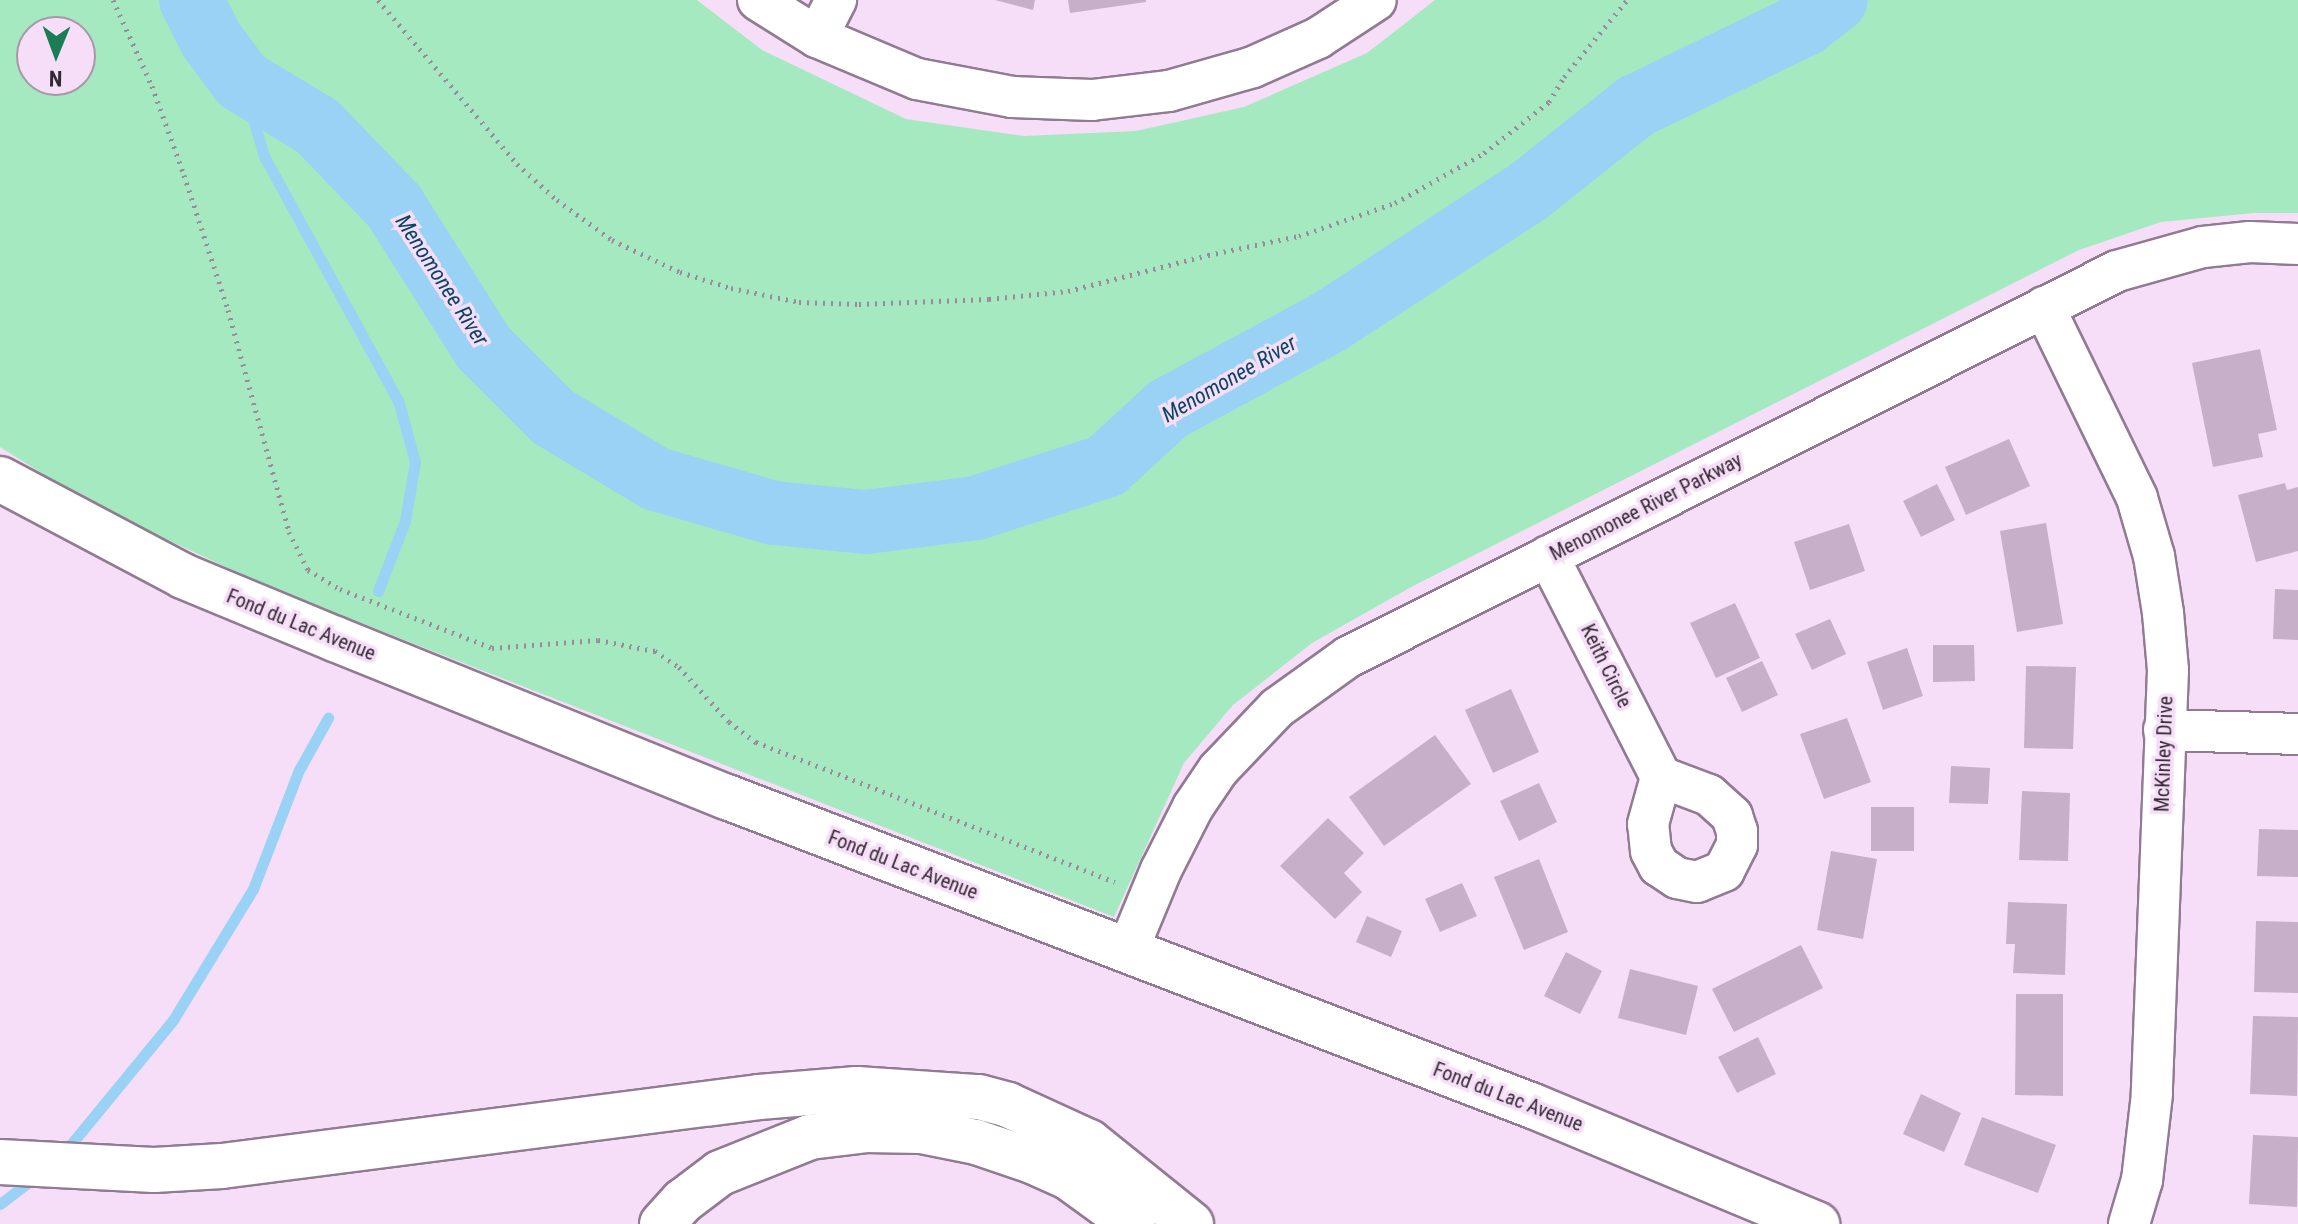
<!DOCTYPE html>
<style>
body{margin:0}
#map{position:relative;width:2298px;height:1224px;overflow:hidden;background:#f7def8;font-family:"Roboto Condensed",sans-serif}
div>[style]{position:absolute}
.green>*{inset:0;background:#a5e9c0}
.stream>*{height:11px;margin:-5.5px;padding:0 5.5px;transform-origin:5.5px;border-radius:5.5px;background:#99d2f5}
.river>*{height:64px;margin:-32px;padding:0 32px;transform-origin:32px;border-radius:32px;background:#99d2f5}
.building>*{inset:0;background:#c7afc9}
.path>*{height:5px;margin-top:-2.5px;transform-origin:0;background:repeating-linear-gradient(90deg,#9b8a9c 0 2px,transparent 0 8px)}
.roads{filter:drop-shadow(2px 0 #917b92) drop-shadow(-2px 0 #917b92) drop-shadow(0 2px #917b92) drop-shadow(0 -2px #917b92)}
.street>*{height:40px;margin:-20px;padding:0 20px;transform-origin:20px;border-radius:20px;background:#fff}
.secondary>*{height:44px;margin:-22px;padding:0 22px;transform-origin:22px;border-radius:22px;background:#fff}
.highway>*{height:44px;margin:-22px;padding:0 22px;transform-origin:22px;border-radius:22px;background:#fff}
span{translate:-50% -50%;white-space:nowrap;text-align:center;line-height:1.15;-webkit-text-stroke:7px #f7def8;paint-order:stroke}
.street-label{font-size:20px;color:#322932}
.water-label{font-size:22px;color:#074562;font-style:italic}
.north{position:absolute;left:16px;top:16px;width:80px;height:80px;box-sizing:border-box;background:#f7def8;border:2px solid #a896a9;border-radius:50%;rotate:181deg;font-size:22px;font-weight:700;line-height:32px;text-align:center;color:#322932}
.north::after{content:'';display:block;margin:auto;width:28px;height:36px;background:#1a7d56;clip-path:polygon(50% 0,100% 100%,50% 72%,0 100%)}
</style>
<div id="map">
<div class="green">
<i style="clip-path:polygon(evenodd,0 0,697px 0,762px 50px,906px 119px,1024px 136px,1136px 131px,1244px 107px,1367px 53px,1435px 0,2298px 0,2298px 213px,2254px 213px,2161px 222px,2079px 250px,1413px 586px,1312px 643px,1233px 705px,1184px 763px,1114px 917px,271px 588px,91px 504px,0 447px,0 0,32px 32px,80px 32px,80px 80px,32px 80px,32px 32px)"></i>
</div>
<div class="stream">
<i style="left:242px;top:81px;width:78px;rotate:73.7deg"></i>
<i style="left:264px;top:156px;width:281px;rotate:61.3deg"></i>
<i style="left:399px;top:403px;width:61px;rotate:74.8deg"></i>
<i style="left:415px;top:462px;width:60px;rotate:99.6deg"></i>
<i style="left:405px;top:521px;width:75px;rotate:111.1deg"></i>
<i style="left:63px;top:1154px;width:173px;rotate:-50.6deg"></i>
<i style="left:173px;top:1020px;width:153px;rotate:-58.6deg"></i>
<i style="left:253px;top:889px;width:128px;rotate:-68.9deg"></i>
<i style="left:299px;top:770px;width:60px;rotate:-60.9deg"></i>
<i style="left:0;top:1204px;width:43px;rotate:-37.4deg"></i>
</div>
<div class="river">
<i style="left:191px;top:0;width:46px;rotate:62.9deg"></i>
<i style="left:212px;top:41px;width:50px;rotate:53.1deg"></i>
<i style="left:242px;top:81px;width:87px;rotate:31deg"></i>
<i style="left:317px;top:126px;width:111px;rotate:46.1deg"></i>
<i style="left:394px;top:206px;width:167px;rotate:57.7deg"></i>
<i style="left:483px;top:347px;width:99px;rotate:45deg"></i>
<i style="left:553px;top:417px;width:120px;rotate:31deg"></i>
<i style="left:656px;top:479px;width:123px;rotate:16.1deg"></i>
<i style="left:774px;top:513px;width:92px;rotate:5.6deg"></i>
<i style="left:866px;top:522px;width:111px;rotate:-7.3deg"></i>
<i style="left:976px;top:508px;width:137px;rotate:-17.9deg"></i>
<i style="left:1106px;top:466px;width:84px;rotate:-42.6deg"></i>
<i style="left:1168px;top:409px;width:183px;rotate:-28.4deg"></i>
<i style="left:1329px;top:322px;width:239px;rotate:-33.2deg"></i>
<i style="left:1529px;top:191px;width:137px;rotate:-38.5deg"></i>
<i style="left:1636px;top:106px;width:188px;rotate:-25.9deg"></i>
<i style="left:1805px;top:24px;width:39px;rotate:-38deg"></i>
</div>
<div class="building">
<i style="clip-path:polygon(995px 0,1035px 0,1033px 10px)"></i>
<i style="clip-path:polygon(1068px 0,1146px 0,1146px 2px,1070px 13px)"></i>
<i style="clip-path:polygon(2260px 349px,2277px 430px,2258px 434px,2263px 457px,2213px 467px,2192px 363px)"></i>
<i style="clip-path:polygon(2009px 439px,2030px 486px,1966px 515px,1945px 467px)"></i>
<i style="clip-path:polygon(2285px 483px,2287px 490px,2298px 487px,2298px 551px,2256px 562px,2238px 495px)"></i>
<i style="clip-path:polygon(1937px 484px,1955px 520px,1921px 537px,1903px 501px)"></i>
<i style="clip-path:polygon(2046px 523px,2063px 624px,2017px 632px,2000px 531px)"></i>
<i style="clip-path:polygon(1849px 524px,1865px 571px,1810px 590px,1794px 542px)"></i>
<i style="clip-path:polygon(2275px 589px,2298px 590px,2298px 640px,2273px 639px)"></i>
<i style="clip-path:polygon(1735px 603px,1760px 658px,1716px 678px,1690px 623px)"></i>
<i style="clip-path:polygon(1830px 619px,1846px 654px,1812px 670px,1795px 634px)"></i>
<i style="clip-path:polygon(1933px 645px,1974px 645px,1975px 681px,1933px 682px)"></i>
<i style="clip-path:polygon(1907px 648px,1923px 696px,1883px 710px,1867px 662px)"></i>
<i style="clip-path:polygon(1762px 661px,1778px 695px,1742px 712px,1726px 678px)"></i>
<i style="clip-path:polygon(2026px 666px,2076px 667px,2073px 749px,2024px 748px)"></i>
<i style="clip-path:polygon(1511px 689px,1539px 752px,1493px 773px,1465px 710px)"></i>
<i style="clip-path:polygon(1847px 718px,1871px 782px,1824px 799px,1800px 734px)"></i>
<i style="clip-path:polygon(1435px 735px,1471px 784px,1384px 846px,1349px 797px)"></i>
<i style="clip-path:polygon(1951px 766px,1990px 768px,1988px 804px,1949px 803px)"></i>
<i style="clip-path:polygon(1539px 783px,1557px 822px,1519px 841px,1500px 801px)"></i>
<i style="clip-path:polygon(2022px 791px,2070px 793px,2068px 861px,2019px 860px)"></i>
<i style="clip-path:polygon(1871px 807px,1914px 807px,1914px 851px,1871px 851px)"></i>
<i style="clip-path:polygon(1328px 818px,1364px 853px,1344px 873px,1362px 892px,1335px 919px,1280px 866px)"></i>
<i style="clip-path:polygon(2259px 829px,2298px 830px,2298px 877px,2257px 876px)"></i>
<i style="clip-path:polygon(1831px 851px,1877px 859px,1863px 939px,1817px 930px)"></i>
<i style="clip-path:polygon(1539px 859px,1568px 932px,1524px 950px,1494px 877px)"></i>
<i style="clip-path:polygon(1462px 883px,1477px 916px,1440px 932px,1425px 899px)"></i>
<i style="clip-path:polygon(2008px 902px,2067px 904px,2065px 975px,2013px 973px,2015px 944px,2006px 944px)"></i>
<i style="clip-path:polygon(1367px 916px,1402px 931px,1391px 957px,1356px 942px)"></i>
<i style="clip-path:polygon(2256px 921px,2298px 922px,2298px 993px,2254px 992px)"></i>
<i style="clip-path:polygon(1801px 945px,1823px 988px,1734px 1032px,1712px 989px)"></i>
<i style="clip-path:polygon(1566px 952px,1602px 971px,1580px 1014px,1544px 996px)"></i>
<i style="clip-path:polygon(1630px 969px,1698px 986px,1686px 1035px,1618px 1018px)"></i>
<i style="clip-path:polygon(2016px 994px,2063px 994px,2063px 1096px,2015px 1095px)"></i>
<i style="clip-path:polygon(2253px 1016px,2298px 1017px,2297px 1096px,2250px 1094px)"></i>
<i style="clip-path:polygon(1758px 1037px,1776px 1074px,1737px 1093px,1718px 1057px)"></i>
<i style="clip-path:polygon(1921px 1094px,1961px 1113px,1944px 1152px,1903px 1134px)"></i>
<i style="clip-path:polygon(1982px 1117px,2056px 1145px,2038px 1193px,1964px 1165px)"></i>
<i style="clip-path:polygon(2253px 1135px,2298px 1137px,2297px 1207px,2249px 1204px)"></i>
</div>
<div class="path">
<i style="left:113px;top:0;width:94px;rotate:65.6deg"></i>
<i style="left:152px;top:86px;width:95px;rotate:70.2deg"></i>
<i style="left:184px;top:175px;width:142px;rotate:71.9deg"></i>
<i style="left:228px;top:310px;width:230px;rotate:74.6deg"></i>
<i style="left:289px;top:532px;width:42px;rotate:63.4deg"></i>
<i style="left:308px;top:570px;width:37px;rotate:31deg"></i>
<i style="left:340px;top:589px;width:163px;rotate:21.2deg"></i>
<i style="left:492px;top:648px;width:106px;rotate:-4.3deg"></i>
<i style="left:598px;top:640px;width:58px;rotate:10.9deg"></i>
<i style="left:655px;top:651px;width:29px;rotate:34deg"></i>
<i style="left:679px;top:667px;width:74px;rotate:47.7deg"></i>
<i style="left:729px;top:722px;width:34px;rotate:37deg"></i>
<i style="left:756px;top:742px;width:385px;rotate:21.3deg"></i>
<i style="left:378px;top:0;width:215px;rotate:49.7deg"></i>
<i style="left:517px;top:164px;width:54px;rotate:42deg"></i>
<i style="left:557px;top:200px;width:68px;rotate:36deg"></i>
<i style="left:612px;top:240px;width:75px;rotate:25.2deg"></i>
<i style="left:680px;top:272px;width:53px;rotate:17.4deg"></i>
<i style="left:731px;top:288px;width:69px;rotate:11.6deg"></i>
<i style="left:799px;top:302px;width:60px;rotate:1.9deg"></i>
<i style="left:859px;top:304px;width:130px;rotate:-2.2deg"></i>
<i style="left:989px;top:299px;width:79px;rotate:-5.8deg"></i>
<i style="left:1068px;top:291px;width:145px;rotate:-14.4deg"></i>
<i style="left:1208px;top:255px;width:93px;rotate:-11.8deg"></i>
<i style="left:1299px;top:236px;width:102px;rotate:-19deg"></i>
<i style="left:1395px;top:203px;width:102px;rotate:-29.3deg"></i>
<i style="left:1484px;top:153px;width:83px;rotate:-38.1deg"></i>
<i style="left:1549px;top:102px;width:29px;rotate:-59deg"></i>
<i style="left:1564px;top:77px;width:99px;rotate:-50.7deg"></i>
</div>
<div class="roads">
<div class="street">
<i style="left:758px;top:0;width:70px;rotate:32.1deg"></i>
<i style="left:817px;top:37px;width:108px;rotate:22.8deg"></i>
<i style="left:917px;top:79px;width:97px;rotate:10.7deg"></i>
<i style="left:1012px;top:97px;width:80px;rotate:2.1deg"></i>
<i style="left:1092px;top:100px;width:78px;rotate:-6.7deg"></i>
<i style="left:1169px;top:91px;width:87px;rotate:-15.9deg"></i>
<i style="left:1253px;top:67px;width:71px;rotate:-24deg"></i>
<i style="left:1318px;top:38px;width:69px;rotate:-33.2deg"></i>
<i style="left:817px;top:37px;width:42px;rotate:-62.8deg"></i>
<i style="left:2044px;top:307px;width:212px;rotate:64deg"></i>
<i style="left:2137px;top:498px;width:60px;rotate:73.7deg"></i>
<i style="left:2154px;top:556px;width:58px;rotate:81deg"></i>
<i style="left:2163px;top:613px;width:57px;rotate:85deg"></i>
<i style="left:2168px;top:670px;width:424px;rotate:92.2deg"></i>
<i style="left:2152px;top:1094px;width:87px;rotate:96.6deg"></i>
<i style="left:2142px;top:1180px;width:46px;rotate:106.5deg"></i>
<i style="left:1548px;top:556px;width:248px;rotate:62.9deg"></i>
<i style="left:2164px;top:730px;width:134px;rotate:1.7deg"></i>
<i style="left:1661px;top:777px;width:51px;rotate:20.6deg"></i>
<i style="left:1709px;top:795px;width:31px;rotate:42deg"></i>
<i style="left:1732px;top:816px;width:16px;rotate:72deg"></i>
<i style="left:1737px;top:831px;width:14px;rotate:90deg"></i>
<i style="left:1737px;top:845px;width:29px;rotate:117deg"></i>
<i style="left:1724px;top:871px;width:29px;rotate:158deg"></i>
<i style="left:1697px;top:882px;width:20px;rotate:-169deg"></i>
<i style="left:1677px;top:878px;width:22px;rotate:-146deg"></i>
<i style="left:1659px;top:866px;width:17px;rotate:-118deg"></i>
<i style="left:1651px;top:851px;width:27px;rotate:-96deg"></i>
<i style="left:1648px;top:824px;width:49px;rotate:-74.5deg"></i>
<i style="left:1127px;top:952px;width:89px;rotate:-67.5deg"></i>
<i style="left:1161px;top:870px;width:71px;rotate:-63.1deg"></i>
<i style="left:1193px;top:807px;width:45px;rotate:-56deg"></i>
<i style="left:1218px;top:770px;width:86px;rotate:-46.4deg"></i>
<i style="left:1277px;top:708px;width:87px;rotate:-35.7deg"></i>
<i style="left:1348px;top:657px;width:860px;rotate:-26.65deg"></i>
<i style="left:2117px;top:271px;width:89px;rotate:-15.6deg"></i>
<i style="left:2203px;top:247px;width:47px;rotate:-6.1deg"></i>
<i style="left:2250px;top:242px;width:48px;rotate:2.4deg"></i>
</div>
<div class="secondary">
<i style="left:0;top:479px;width:207px;rotate:27.9deg"></i>
<i style="left:183px;top:576px;width:165px;rotate:22.5deg"></i>
<i style="left:335px;top:639px;width:423px;rotate:22deg"></i>
<i style="left:727px;top:797px;width:863px;rotate:20.98deg"></i>
<i style="left:1533px;top:1106px;width:308px;rotate:22.6deg"></i>
</div>
<div class="highway">
<i style="left:0;top:1162px;width:154px;rotate:3deg"></i>
<i style="left:154px;top:1170px;width:68px;rotate:-3.4deg"></i>
<i style="left:222px;top:1166px;width:541px;rotate:-7.32deg"></i>
<i style="left:759px;top:1097px;width:98px;rotate:-4.7deg"></i>
<i style="left:857px;top:1089px;width:122px;rotate:3.8deg"></i>
<i style="left:979px;top:1097px;width:30px;rotate:15deg"></i>
<i style="left:1008px;top:1105px;width:89px;rotate:24.6deg"></i>
<i style="left:1089px;top:1142px;width:131px;rotate:38.8deg"></i>
<i style="left:662px;top:1224px;width:31px;rotate:-48deg"></i>
<i style="left:683px;top:1201px;width:46px;rotate:-37.1deg"></i>
<i style="left:720px;top:1173px;width:97px;rotate:-21.8deg"></i>
<i style="left:810px;top:1137px;width:56px;rotate:-7.1deg"></i>
<i style="left:866px;top:1130px;width:55px;rotate:1deg"></i>
<i style="left:921px;top:1131px;width:56px;rotate:11.3deg"></i>
<i style="left:976px;top:1142px;width:59px;rotate:18.7deg"></i>
<i style="left:1032px;top:1161px;width:39px;rotate:24deg"></i>
<i style="left:1068px;top:1177px;width:80px;rotate:35.9deg"></i>
</div>
</div>
<div class="street-label">
<span style="left:1646px;top:507px;rotate:-27deg">Menomonee River Parkway</span>
<span style="left:301px;top:625px;rotate:22deg">Fond du Lac Avenue</span>
<span style="left:1606px;top:666px;rotate:64deg">Keith Circle</span>
<span style="left:2164px;top:754px;rotate:-88deg">McKinley Drive</span>
<span style="left:903px;top:865px;rotate:21deg">Fond du Lac Avenue</span>
<span style="left:1508px;top:1097px;rotate:21deg">Fond du Lac Avenue</span>
</div>
<div class="water-label">
<span style="left:442px;top:280px;rotate:57deg">Menomonee River</span>
<span style="left:1229px;top:379px;rotate:-30deg">Menomonee River</span>
</div>
<div class="north">N</div>
</div>
